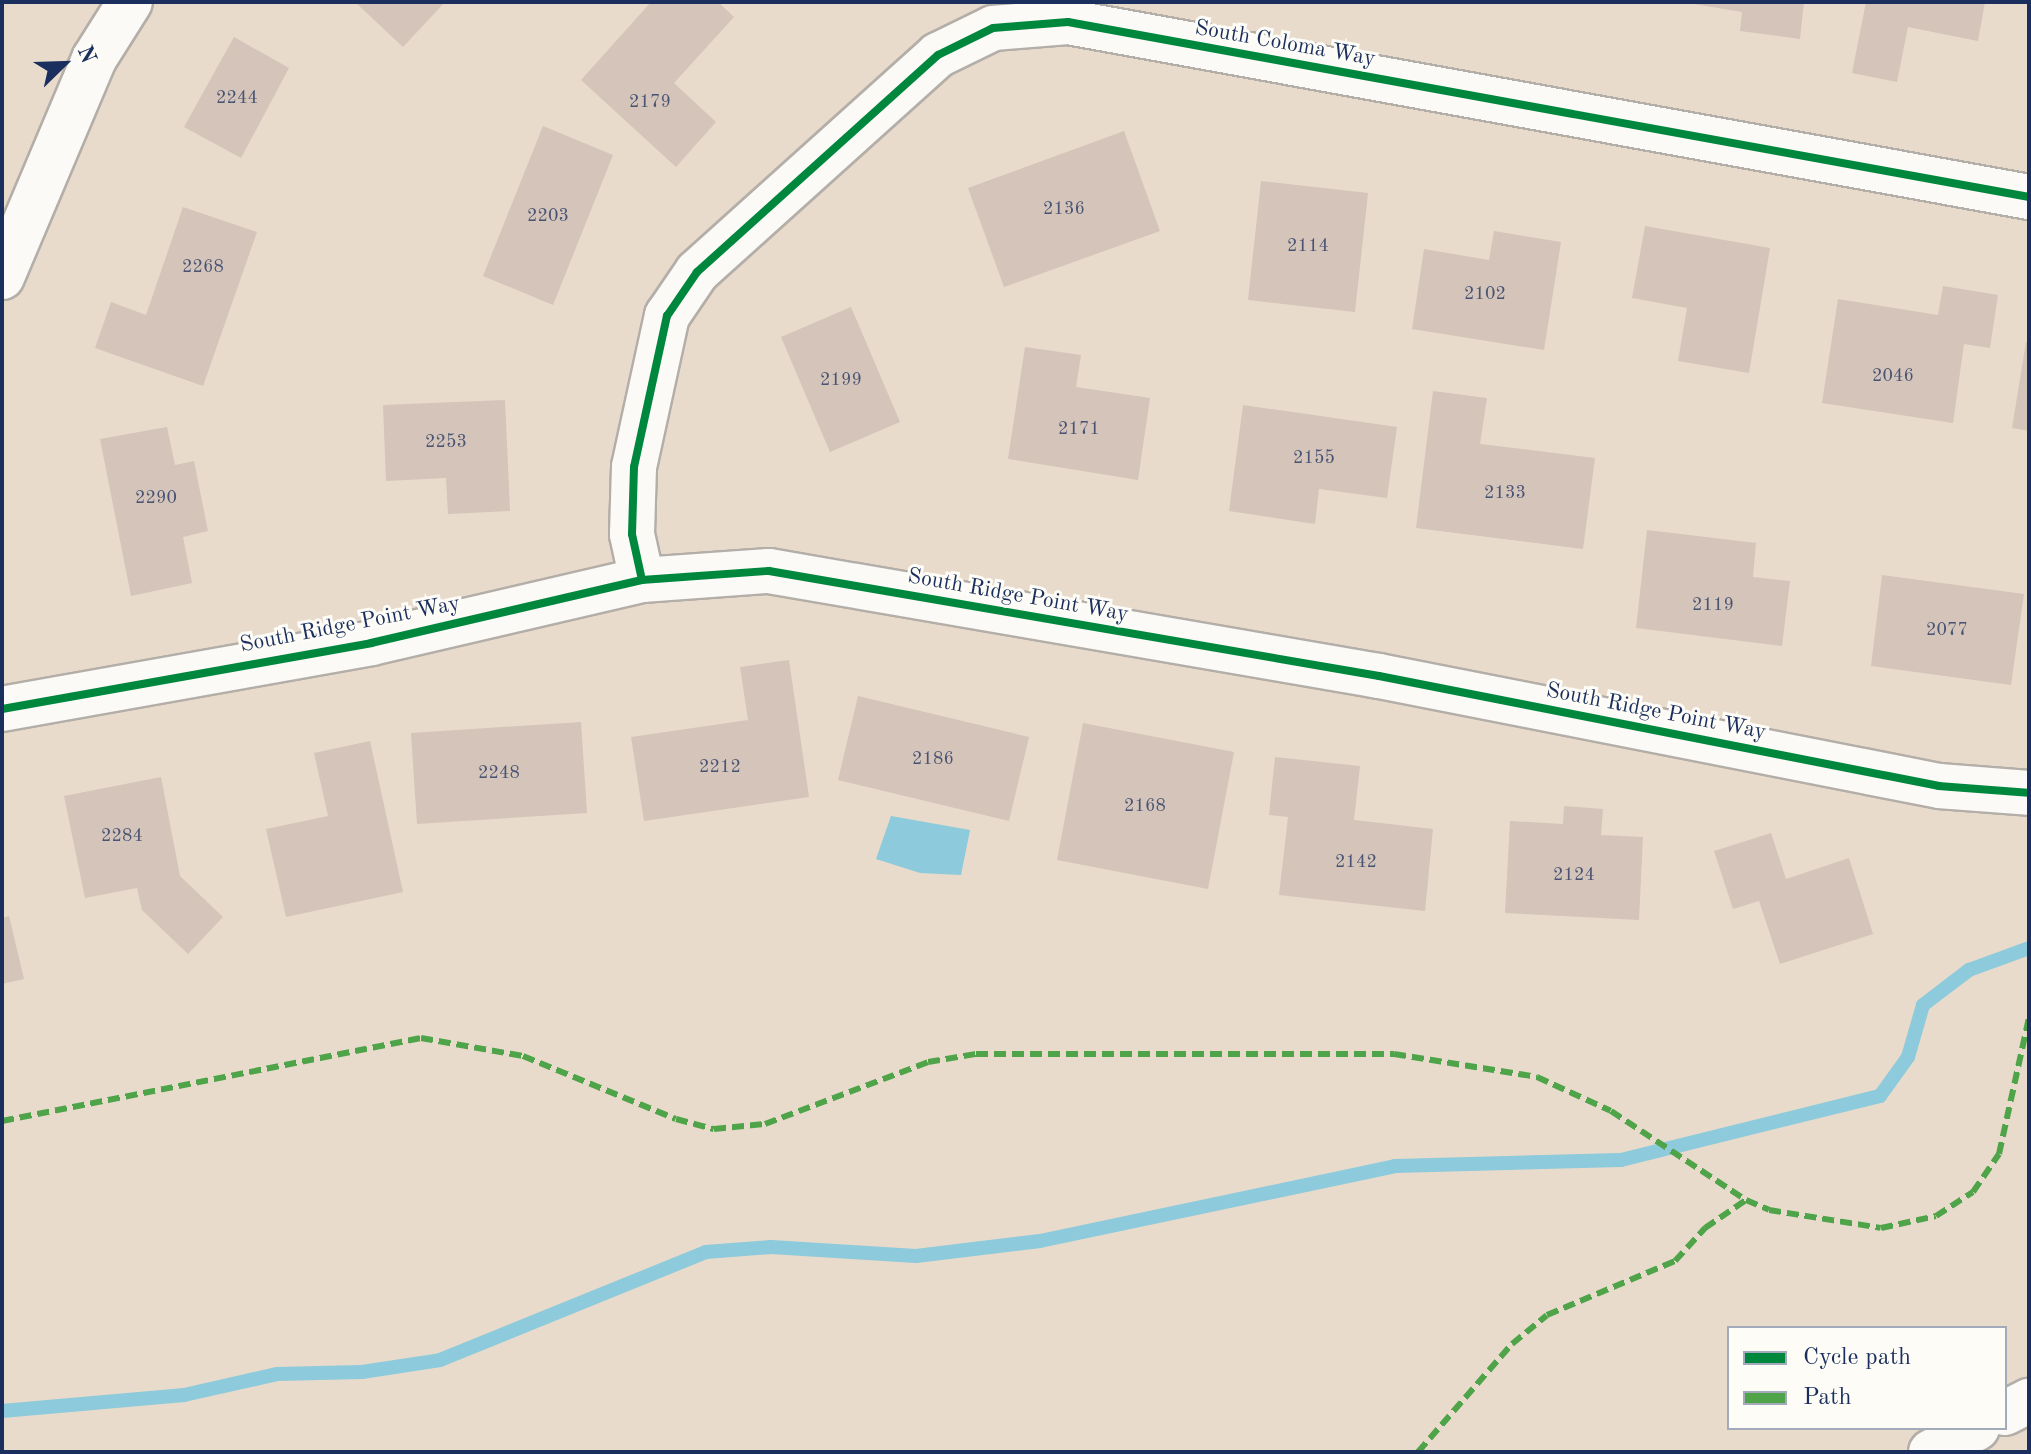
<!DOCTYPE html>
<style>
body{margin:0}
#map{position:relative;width:2031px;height:1454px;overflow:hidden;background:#e8dbcb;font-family:"Old Standard TT",serif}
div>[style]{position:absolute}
.water>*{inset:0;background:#8ccadc}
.stream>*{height:14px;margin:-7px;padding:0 7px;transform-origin:7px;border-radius:7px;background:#8ccadc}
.building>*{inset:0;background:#d4c4b9}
.roads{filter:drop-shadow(2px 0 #b4aea8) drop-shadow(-2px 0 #b4aea8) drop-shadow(0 2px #b4aea8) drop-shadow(0 -2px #b4aea8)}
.minor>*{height:44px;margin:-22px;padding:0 22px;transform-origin:22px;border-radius:22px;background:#fcfaf7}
.quiet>*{height:6px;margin-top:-3px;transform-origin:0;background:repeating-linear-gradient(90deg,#4fa44a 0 12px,transparent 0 18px)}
.cycleway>*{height:8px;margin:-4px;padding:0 4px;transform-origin:4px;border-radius:4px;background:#00873e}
span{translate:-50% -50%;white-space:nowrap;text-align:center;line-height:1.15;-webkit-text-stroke:6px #fdfcf7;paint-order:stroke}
.number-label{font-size:18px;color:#495475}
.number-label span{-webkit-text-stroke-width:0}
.street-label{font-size:22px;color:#1b2f5e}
.frame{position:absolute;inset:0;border:4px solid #1b2f5e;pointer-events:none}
.legend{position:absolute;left:1727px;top:1326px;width:280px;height:104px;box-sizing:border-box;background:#fdfcf7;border:2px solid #a3aaba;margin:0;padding:10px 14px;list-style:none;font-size:24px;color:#1b2f5e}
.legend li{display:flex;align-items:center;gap:16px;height:40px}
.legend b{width:40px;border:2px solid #a3aaba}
.north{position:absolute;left:24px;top:24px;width:80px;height:80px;-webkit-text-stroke:6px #fdfcf7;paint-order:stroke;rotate:67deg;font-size:22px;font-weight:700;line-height:32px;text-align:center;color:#1b2f5e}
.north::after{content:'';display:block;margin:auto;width:28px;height:36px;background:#1b2f5e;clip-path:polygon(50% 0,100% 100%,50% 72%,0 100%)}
</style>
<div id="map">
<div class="water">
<i style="clip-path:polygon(891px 816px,970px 830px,961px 875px,920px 873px,876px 859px)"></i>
</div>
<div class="stream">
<i style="left:2px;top:1411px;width:183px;rotate:-5deg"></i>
<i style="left:184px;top:1395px;width:95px;rotate:-12.7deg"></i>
<i style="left:277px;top:1374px;width:85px;rotate:-1.3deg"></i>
<i style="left:362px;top:1372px;width:79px;rotate:-8.7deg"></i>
<i style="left:440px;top:1360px;width:287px;rotate:-22.1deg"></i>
<i style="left:706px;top:1252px;width:65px;rotate:-4.4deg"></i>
<i style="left:771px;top:1247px;width:145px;rotate:3.6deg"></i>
<i style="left:916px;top:1256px;width:125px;rotate:-6.9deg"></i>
<i style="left:1040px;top:1241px;width:363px;rotate:-11.9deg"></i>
<i style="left:1395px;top:1166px;width:226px;rotate:-1.5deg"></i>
<i style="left:1621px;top:1160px;width:267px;rotate:-13.9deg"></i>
<i style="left:1880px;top:1096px;width:48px;rotate:-54.3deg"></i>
<i style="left:1908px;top:1057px;width:54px;rotate:-73.9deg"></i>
<i style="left:1923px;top:1005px;width:58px;rotate:-37.3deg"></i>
<i style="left:1969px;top:970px;width:64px;rotate:-20.1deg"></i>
</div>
<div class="building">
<i style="clip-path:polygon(355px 2px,445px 2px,403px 47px)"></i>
<i style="clip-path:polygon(651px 2px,718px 2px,734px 17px,674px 83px,716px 122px,676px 167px,581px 80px)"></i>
<i style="clip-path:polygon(1682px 2px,1804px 2px,1800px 39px,1740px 31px,1742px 12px)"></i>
<i style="clip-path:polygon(1866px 2px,1985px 2px,1978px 41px,1908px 27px,1897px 82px,1852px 73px)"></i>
<i style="clip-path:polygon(234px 37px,289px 68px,241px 158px,184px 127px)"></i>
<i style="clip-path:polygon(543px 126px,613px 155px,553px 305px,483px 276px)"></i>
<i style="clip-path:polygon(1124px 131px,1160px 231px,1004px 287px,968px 188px)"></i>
<i style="clip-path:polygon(1261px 181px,1368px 193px,1355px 312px,1248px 300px)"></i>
<i style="clip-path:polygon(183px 207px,257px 232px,203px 386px,95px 348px,111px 302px,146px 315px)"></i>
<i style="clip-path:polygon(1645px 226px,1770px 248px,1749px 373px,1678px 361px,1687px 308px,1632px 298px)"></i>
<i style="clip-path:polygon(1494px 231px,1561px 242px,1544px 350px,1412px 329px,1424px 249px,1489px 260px)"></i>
<i style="clip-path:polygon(1943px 286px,1998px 295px,1990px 348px,1964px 344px,1953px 423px,1822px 403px,1838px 299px,1938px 315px)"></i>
<i style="clip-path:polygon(851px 307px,900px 422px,830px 452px,781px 337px)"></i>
<i style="clip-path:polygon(2026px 342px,2029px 343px,2029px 431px,2012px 428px)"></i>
<i style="clip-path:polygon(1025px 347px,1081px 355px,1076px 387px,1150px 398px,1138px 480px,1008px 459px)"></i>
<i style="clip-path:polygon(1433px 391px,1487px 398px,1480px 444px,1595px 458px,1583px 549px,1416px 528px)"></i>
<i style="clip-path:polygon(505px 400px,510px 511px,448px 514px,446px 478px,386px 481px,383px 405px)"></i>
<i style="clip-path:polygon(1243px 405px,1397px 427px,1387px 498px,1319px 489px,1315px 524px,1229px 511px)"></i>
<i style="clip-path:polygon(167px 427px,175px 465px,194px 461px,208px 531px,183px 537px,192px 583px,131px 596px,100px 439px)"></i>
<i style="clip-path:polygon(1647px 530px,1756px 543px,1753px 577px,1790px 581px,1782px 646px,1636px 628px)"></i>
<i style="clip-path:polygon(1882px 575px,2024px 594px,2011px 685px,1871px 666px)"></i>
<i style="clip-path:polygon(789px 660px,809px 797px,644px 821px,631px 737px,748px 720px,740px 667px)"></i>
<i style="clip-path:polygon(858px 696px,1029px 737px,1009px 821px,838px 780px)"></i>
<i style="clip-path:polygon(581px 722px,587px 813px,417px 824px,411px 733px)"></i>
<i style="clip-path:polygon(1083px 723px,1234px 752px,1208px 889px,1057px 860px)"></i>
<i style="clip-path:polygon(370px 741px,403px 892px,286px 917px,266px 829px,328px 816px,314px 753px)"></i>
<i style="clip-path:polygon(1275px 757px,1360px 766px,1354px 820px,1433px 829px,1425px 911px,1279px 895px,1288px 817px,1269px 815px)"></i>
<i style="clip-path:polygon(161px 777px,180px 876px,223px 917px,188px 954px,142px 910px,137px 888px,85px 898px,64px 796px)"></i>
<i style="clip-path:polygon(1564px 806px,1603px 809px,1601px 835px,1643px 837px,1639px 920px,1505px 913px,1510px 821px,1563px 824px)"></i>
<i style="clip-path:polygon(1771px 833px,1786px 879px,1849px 858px,1873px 934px,1780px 964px,1759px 901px,1733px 909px,1714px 851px)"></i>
<i style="clip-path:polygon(9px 916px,24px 979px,2px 984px,2px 918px)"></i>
</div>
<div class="roads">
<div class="minor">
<i style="left:2px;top:277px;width:237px;rotate:-67.1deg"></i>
<i style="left:94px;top:59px;width:67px;rotate:-57.7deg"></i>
<i style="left:642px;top:580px;width:47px;rotate:-102.3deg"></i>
<i style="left:632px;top:534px;width:67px;rotate:-88.3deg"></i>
<i style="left:634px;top:467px;width:155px;rotate:-77.7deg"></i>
<i style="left:667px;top:316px;width:53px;rotate:-55.7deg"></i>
<i style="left:697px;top:272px;width:324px;rotate:-42deg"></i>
<i style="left:938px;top:55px;width:61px;rotate:-26.1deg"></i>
<i style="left:993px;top:28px;width:75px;rotate:-4.6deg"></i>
<i style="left:1068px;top:22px;width:977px;rotate:10.32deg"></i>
<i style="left:2px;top:709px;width:375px;rotate:-10.1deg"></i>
<i style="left:371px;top:643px;width:278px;rotate:-13.1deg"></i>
<i style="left:642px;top:580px;width:127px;rotate:-4.1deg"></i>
<i style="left:769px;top:571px;width:619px;rotate:9.77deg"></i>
<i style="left:1379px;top:676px;width:571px;rotate:11.11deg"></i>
<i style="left:1939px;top:786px;width:90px;rotate:4.4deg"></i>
<i style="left:2005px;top:1413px;width:27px;rotate:-27deg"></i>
<i style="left:1931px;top:1452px;width:52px;rotate:-27.6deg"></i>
</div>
</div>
<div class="quiet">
<i style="left:2px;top:1121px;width:427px;rotate:-11.2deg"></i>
<i style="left:421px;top:1038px;width:104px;rotate:10deg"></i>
<i style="left:523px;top:1056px;width:165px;rotate:22.4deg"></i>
<i style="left:676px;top:1119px;width:39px;rotate:15deg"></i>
<i style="left:714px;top:1129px;width:51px;rotate:-5.6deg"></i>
<i style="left:765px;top:1124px;width:174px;rotate:-20.8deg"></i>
<i style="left:928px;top:1062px;width:49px;rotate:-9.5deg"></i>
<i style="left:976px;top:1054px;width:418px"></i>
<i style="left:1394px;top:1054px;width:145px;rotate:9.1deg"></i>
<i style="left:1537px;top:1077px;width:81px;rotate:24.7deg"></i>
<i style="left:1611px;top:1111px;width:162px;rotate:33.4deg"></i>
<i style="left:1746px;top:1200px;width:25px;rotate:23deg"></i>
<i style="left:1769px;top:1210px;width:113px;rotate:9.1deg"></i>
<i style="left:1881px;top:1228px;width:56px;rotate:-12.3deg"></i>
<i style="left:1936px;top:1216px;width:44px;rotate:-33deg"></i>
<i style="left:1973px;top:1192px;width:46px;rotate:-55.6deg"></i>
<i style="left:1999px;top:1154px;width:140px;rotate:-77.6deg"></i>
<i style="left:1418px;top:1452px;width:143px;rotate:-49deg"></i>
<i style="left:1512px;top:1344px;width:45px;rotate:-39.6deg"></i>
<i style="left:1547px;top:1315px;width:139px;rotate:-22.9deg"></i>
<i style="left:1675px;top:1261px;width:45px;rotate:-47.7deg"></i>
<i style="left:1705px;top:1228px;width:50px;rotate:-34.3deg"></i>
</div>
<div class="cycleway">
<i style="left:642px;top:580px;width:47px;rotate:-102.3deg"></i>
<i style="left:632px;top:534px;width:67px;rotate:-88.3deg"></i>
<i style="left:634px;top:467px;width:155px;rotate:-77.7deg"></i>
<i style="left:667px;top:316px;width:53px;rotate:-55.7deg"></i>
<i style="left:697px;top:272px;width:324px;rotate:-42deg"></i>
<i style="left:938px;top:55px;width:61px;rotate:-26.1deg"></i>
<i style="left:993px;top:28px;width:75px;rotate:-4.6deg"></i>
<i style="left:1068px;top:22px;width:977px;rotate:10.32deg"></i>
<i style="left:2px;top:709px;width:375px;rotate:-10.1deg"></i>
<i style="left:371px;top:643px;width:278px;rotate:-13.1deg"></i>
<i style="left:642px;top:580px;width:127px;rotate:-4.1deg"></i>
<i style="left:769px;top:571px;width:619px;rotate:9.77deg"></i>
<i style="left:1379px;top:676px;width:571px;rotate:11.11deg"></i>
<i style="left:1939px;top:786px;width:90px;rotate:4.4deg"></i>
</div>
<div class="number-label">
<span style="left:237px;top:98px">2244</span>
<span style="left:650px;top:102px">2179</span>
<span style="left:1064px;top:209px">2136</span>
<span style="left:548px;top:216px">2203</span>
<span style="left:1308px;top:246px">2114</span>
<span style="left:203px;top:267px">2268</span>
<span style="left:1485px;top:294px">2102</span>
<span style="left:1893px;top:376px">2046</span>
<span style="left:841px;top:380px">2199</span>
<span style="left:1079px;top:429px">2171</span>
<span style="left:446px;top:442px">2253</span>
<span style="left:1314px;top:458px">2155</span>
<span style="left:1505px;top:493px">2133</span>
<span style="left:156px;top:498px">2290</span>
<span style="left:1713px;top:605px">2119</span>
<span style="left:1947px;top:630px">2077</span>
<span style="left:933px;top:759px">2186</span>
<span style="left:720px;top:767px">2212</span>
<span style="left:499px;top:773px">2248</span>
<span style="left:1145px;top:806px">2168</span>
<span style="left:122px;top:836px">2284</span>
<span style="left:1356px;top:862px">2142</span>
<span style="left:1574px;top:875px">2124</span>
</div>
<div class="street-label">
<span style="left:1285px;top:44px;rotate:10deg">South Coloma Way</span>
<span style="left:1018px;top:596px;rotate:10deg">South Ridge Point Way</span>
<span style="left:350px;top:625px;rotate:-11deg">South Ridge Point Way</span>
<span style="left:1656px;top:712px;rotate:11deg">South Ridge Point Way</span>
</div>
<div class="frame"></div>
<ul class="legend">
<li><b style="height:10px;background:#00873e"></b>Cycle path</li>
<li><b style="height:10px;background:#4fa44a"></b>Path</li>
</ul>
<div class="north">N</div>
</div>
